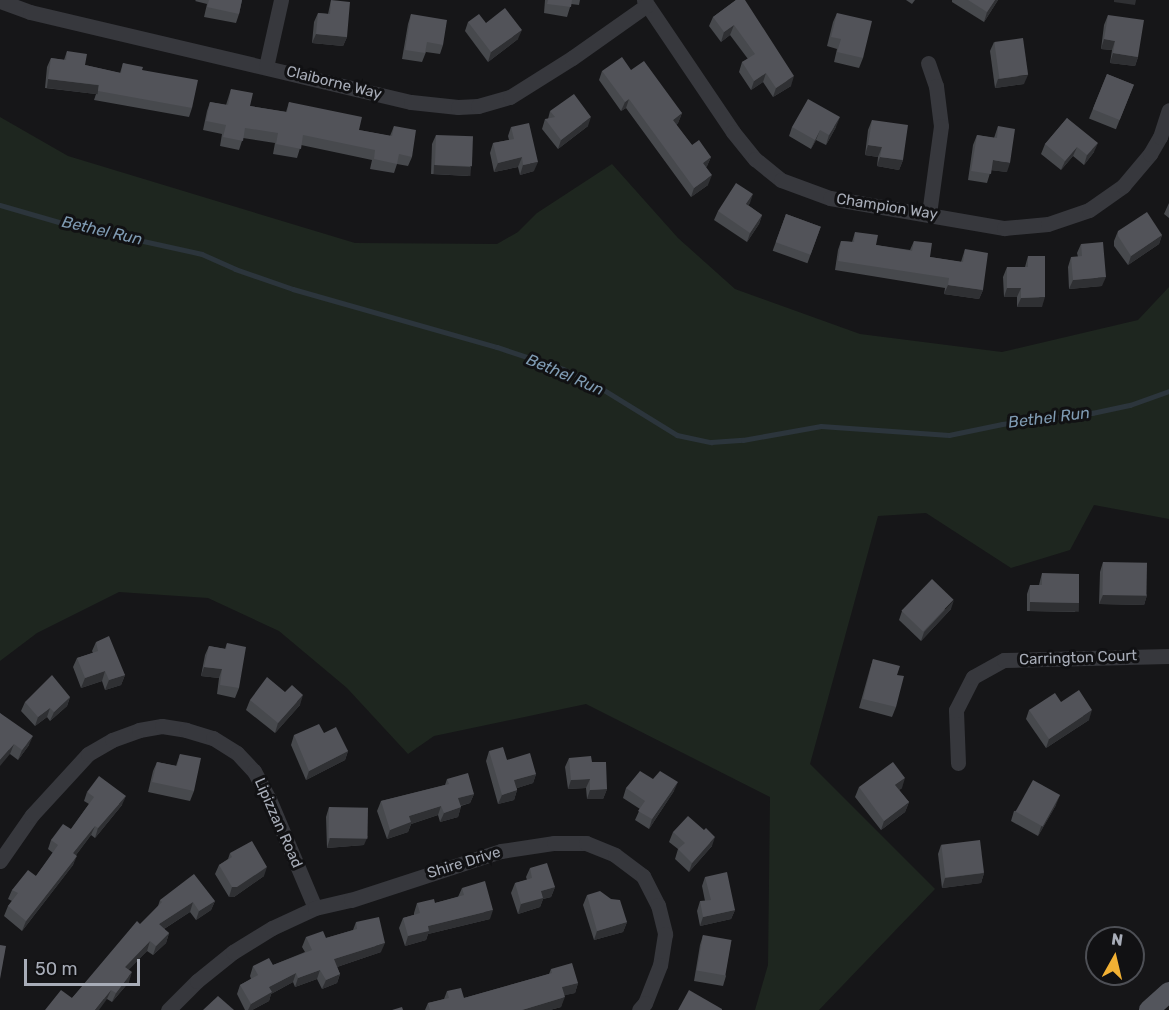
<!DOCTYPE html>
<style>
body{margin:0}
#map{position:relative;width:1169px;height:1010px;overflow:hidden;background:#161618;font-family:Rubik,sans-serif}
div>[style]{position:absolute}
[style*='--x']{left:calc(var(--x)*1px);top:calc(var(--y)*1px);width:calc(var(--w)*1px);rotate:calc(var(--a)*1deg)}
.green>*{inset:0;background:#1e261f}
.stream>*{height:4.5px;margin:-2.25px;padding:0 2.25px;transform-origin:2.25px;border-radius:2.25px;background:#2c353c}
.minor>*{height:15px;margin:-7.5px;padding:0 7.5px;transform-origin:7.5px;border-radius:7.5px;background:#37383d}
.major>*{height:20px;margin:-10px;padding:0 10px;transform-origin:10px;border-radius:10px;background:#53555c}
.wall>*{inset:0;background:#47494d;transform-origin:0 0}
.shaded-wall>*{inset:0;background:#2f3033;transform-origin:0 0}
.building>*{inset:0;background:#525359;transform-origin:0 0}
span{translate:-50% -50%;white-space:nowrap;text-align:center;line-height:1.15;-webkit-text-stroke:6px #111113;paint-order:stroke}
.street-label{font-size:15px;color:#a8adb8}
.water-label{font-size:16px;color:#7f9bb3;font-style:italic}
.north{position:absolute;left:1085px;top:926px;width:60px;height:60px;box-sizing:border-box;background:#111113;border:2px solid #4d4f55;border-radius:50%;rotate:8deg;font-size:16px;font-weight:700;line-height:24px;text-align:center;color:#a8adb8}
.north::after{content:'';display:block;margin:auto;width:21px;height:27px;background:#f2b134;clip-path:polygon(50% 0,100% 100%,50% 72%,0 100%)}
.scale{position:absolute;left:24px;top:959px;width:116px;height:27px;box-sizing:border-box;border:3px solid #a8adb8;border-top:0;padding-left:8px;font-size:18px;line-height:21px;white-space:nowrap;color:#a8adb8;-webkit-text-stroke:4px #111113;paint-order:stroke}
</style>
<div id="map">
<div class="green">
<div style="clip-path:polygon(0 117px,68px 156px,355px 243px,497px 244px,518px 232px,537px 213px,612px 164px,678px 238px,735px 289px,860px 334px,1002px 352px,1138px 320px,1169px 287px,1169px 519px,1094px 505px,1070px 550px,1011px 568px,926px 513px,878px 516px,810px 764px,935px 889px,819px 1010px,755px 1010px,768px 965px,770px 797px,586px 704px,434px 736px,408px 754px,347px 688px,279px 631px,208px 598px,119px 592px,37px 633px,0 661px)"></div>
</div>
<div class="stream">
<div style="--x:0;--y:205;--w:69;--a:16.1"></div>
<div style="--x:66;--y:224;--w:139;--a:12.4"></div>
<div style="--x:202;--y:254;--w:36;--a:24"></div>
<div style="--x:235;--y:269;--w:61;--a:19"></div>
<div style="--x:293;--y:289;--w:212;--a:15.9"></div>
<div style="--x:497;--y:347;--w:70;--a:18.4"></div>
<div style="--x:563;--y:369;--w:31;--a:25"></div>
<div style="--x:591;--y:382;--w:101;--a:31.6"></div>
<div style="--x:677;--y:435;--w:35;--a:12"></div>
<div style="--x:711;--y:442;--w:32;--a:-4"></div>
<div style="--x:743;--y:440;--w:79;--a:-10.2"></div>
<div style="--x:821;--y:426;--w:128;--a:4"></div>
<div style="--x:949;--y:435;--w:54;--a:-11.7"></div>
<div style="--x:1002;--y:424;--w:91;--a:-7"></div>
<div style="--x:1092;--y:413;--w:39;--a:-12"></div>
<div style="--x:1130;--y:405;--w:41;--a:-19.7"></div>
</div>
<div class="minor">
<div style="--x:644;--y:0;--w:159;--a:56"></div>
<div style="--x:733;--y:132;--w:35;--a:51"></div>
<div style="--x:755;--y:159;--w:33;--a:39"></div>
<div style="--x:781;--y:180;--w:52;--a:20.2"></div>
<div style="--x:830;--y:198;--w:177;--a:9.8"></div>
<div style="--x:1004;--y:228;--w:44;--a:-5.2"></div>
<div style="--x:1048;--y:224;--w:43;--a:-18.9"></div>
<div style="--x:1089;--y:210;--w:42;--a:-35.2"></div>
<div style="--x:1123;--y:186;--w:42;--a:-49.8"></div>
<div style="--x:1150;--y:154;--w:20;--a:-60"></div>
<div style="--x:1160;--y:137;--w:28;--a:-72"></div>
<div style="--x:0;--y:1;--w:32;--a:20"></div>
<div style="--x:30;--y:12;--w:391;--a:13.3"></div>
<div style="--x:411;--y:102;--w:47;--a:6.1"></div>
<div style="--x:458;--y:107;--w:20;--a:-3"></div>
<div style="--x:478;--y:106;--w:33;--a:-16"></div>
<div style="--x:510;--y:97;--w:73;--a:-32.2"></div>
<div style="--x:572;--y:58;--w:92;--a:-35.2"></div>
<div style="--x:928;--y:63;--w:24;--a:71"></div>
<div style="--x:936;--y:86;--w:40;--a:82.9"></div>
<div style="--x:941;--y:126;--w:89;--a:97.8"></div>
<div style="--x:266;--y:67;--w:69;--a:-77.4"></div>
<div style="--x:958;--y:763;--w:53;--a:-92.2"></div>
<div style="--x:956;--y:710;--w:37;--a:-63"></div>
<div style="--x:973;--y:677;--w:35;--a:-29"></div>
<div style="--x:1004;--y:660;--w:165;--a:-1.4"></div>
<div style="--x:0;--y:861;--w:56;--a:-55.2"></div>
<div style="--x:32;--y:815;--w:83;--a:-47.4"></div>
<div style="--x:88;--y:754;--w:28;--a:-30"></div>
<div style="--x:112;--y:740;--w:29;--a:-20"></div>
<div style="--x:139;--y:730;--w:23;--a:-10"></div>
<div style="--x:162;--y:726;--w:24;--a:9"></div>
<div style="--x:186;--y:730;--w:28;--a:17"></div>
<div style="--x:213;--y:738;--w:28;--a:32"></div>
<div style="--x:237;--y:753;--w:25;--a:47"></div>
<div style="--x:254;--y:771;--w:32;--a:62"></div>
<div style="--x:269;--y:799;--w:118;--a:67.1"></div>
<div style="--x:168;--y:1010;--w:41;--a:-45"></div>
<div style="--x:197;--y:981;--w:46;--a:-38.9"></div>
<div style="--x:233;--y:952;--w:46;--a:-31.6"></div>
<div style="--x:272;--y:928;--w:47;--a:-24.9"></div>
<div style="--x:315;--y:908;--w:37;--a:-13"></div>
<div style="--x:351;--y:900;--w:158;--a:-18.1"></div>
<div style="--x:501;--y:851;--w:54;--a:-8.6"></div>
<div style="--x:554;--y:843;--w:32;--a:0"></div>
<div style="--x:586;--y:843;--w:31;--a:22"></div>
<div style="--x:615;--y:855;--w:35;--a:37"></div>
<div style="--x:643;--y:876;--w:33;--a:63"></div>
<div style="--x:658;--y:905;--w:30;--a:76"></div>
<div style="--x:665;--y:934;--w:31;--a:99"></div>
<div style="--x:660;--y:965;--w:41;--a:111.5"></div>
<div style="--x:645;--y:1003;--w:9;--a:131"></div>
</div>
<div class="major">
<div style="--x:1149;--y:1010;--w:27;--a:-42"></div>
</div>
<div class="wall">
<div style="clip-path:polygon(196px 0,242px 0,239px 14px,236px 23px,204px 17px,207px 4px,195px 1px)"></div>
<div style="clip-path:polygon(331px 0,347px 37px,343px 46px,312px 43px,314px 22px,318px 13px,328px 14px)"></div>
<div style="clip-path:polygon(545px 0,580px 0,579px 5px,571px 4px,567px 17px,544px 13px)"></div>
<div style="clip-path:polygon(736px 0,791px 86px,773px 97px,763px 82px,751px 90px,739px 72px,742px 62px,748px 59px,730px 35px,721px 42px,709px 26px,713px 17px)"></div>
<div style="clip-path:polygon(906px 0,915px 0,912px 4px)"></div>
<div style="clip-path:polygon(952px 0,998px 0,984px 22px,952px 2px)"></div>
<div style="clip-path:polygon(837px 13px,863px 58px,859px 68px,834px 62px,837px 49px,827px 46px,833px 22px)"></div>
<div style="clip-path:polygon(411px 14px,443px 45px,440px 54px,426px 52px,422px 62px,402px 59px,408px 24px)"></div>
<div style="clip-path:polygon(1108px 15px,1138px 57px,1135px 66px,1110px 63px,1112px 50px,1101px 49px,1104px 25px)"></div>
<div style="clip-path:polygon(468px 22px,486px 23px,518px 39px,488px 62px,465px 31px)"></div>
<div style="clip-path:polygon(994px 42px,1024px 84px,995px 88px,990px 51px)"></div>
<div style="clip-path:polygon(67px 51px,85px 65px,120px 73px,123px 63px,142px 70px,192px 108px,189px 117px,94px 100px,96px 94px,45px 88px,47px 67px,51px 58px,64px 60px)"></div>
<div style="clip-path:polygon(631px 70px,682px 113px,678px 123px,676px 125px,692px 145px,711px 157px,707px 166px,706px 167px,708px 185px,691px 197px,626px 108px,621px 111px,599px 80px,602px 71px)"></div>
<div style="left:1107px;top:74px;width:29px;height:48px;rotate:22deg"></div>
<div style="clip-path:polygon(231px 89px,250px 106px,286px 112px,289px 102px,359px 130px,390px 136px,394px 126px,412px 157px,408px 166px,397px 164px,394px 173px,370px 169px,372px 160px,301px 145px,297px 158px,273px 154px,275px 143px,243px 138px,239px 150px,220px 146px,222px 134px,203px 130px,207px 111px,210px 102px,226px 105px)"></div>
<div style="clip-path:polygon(550px 111px,588px 126px,558px 149px,542px 129px,545px 119px,548px 119px)"></div>
<div style="clip-path:polygon(1067px 118px,1094px 152px,1084px 165px,1073px 156px,1061px 170px,1041px 154px,1045px 144px)"></div>
<div style="clip-path:polygon(872px 120px,903px 160px,899px 170px,877px 166px,878px 157px,865px 155px,868px 130px)"></div>
<div style="clip-path:polygon(998px 126px,1007px 172px,991px 170px,987px 183px,968px 180px,973px 145px,977px 135px,994px 138px)"></div>
<div style="clip-path:polygon(511px 127px,534px 171px,520px 175px,518px 167px,494px 172px,490px 153px,493px 143px,509px 140px,508px 136px)"></div>
<div style="clip-path:polygon(792px 127px,836px 127px,826px 145px,816px 140px,811px 149px,789px 136px)"></div>
<div style="clip-path:polygon(436px 135px,471px 167px,468px 176px,431px 174px,432px 144px)"></div>
<div style="clip-path:polygon(750px 203px,748px 205px,762px 215px,759px 224px,747px 242px,714px 220px,718px 211px)"></div>
<div style="clip-path:polygon(1169px 203px,1169px 218px,1164px 214px)"></div>
<div style="left:786px;top:214px;width:37px;height:39px;rotate:20deg"></div>
<div style="clip-path:polygon(1118px 231px,1162px 235px,1159px 244px,1128px 265px,1114px 246px,1114px 241px)"></div>
<div style="clip-path:polygon(855px 232px,876px 245px,910px 250px,914px 241px,930px 257px,961px 262px,965px 249px,983px 290px,979px 299px,944px 294px,945px 288px,835px 270px,838px 250px,841px 241px,852px 242px)"></div>
<div style="clip-path:polygon(1081px 244px,1102px 286px,1069px 289px,1068px 267px,1071px 257px,1078px 257px,1077px 253px)"></div>
<div style="clip-path:polygon(1028px 256px,1042px 307px,1017px 307px,1017px 297px,1004px 297px,1003px 277px,1007px 267px,1025px 267px)"></div>
<div style="clip-path:polygon(1103px 562px,1147px 595px,1144px 605px,1099px 604px,1100px 572px)"></div>
<div style="clip-path:polygon(1042px 573px,1079px 603px,1075px 612px,1027px 611px,1027px 594px,1030px 585px,1039px 585px)"></div>
<div style="clip-path:polygon(951px 609px,921px 641px,899px 620px,902px 611px)"></div>
<div style="clip-path:polygon(96px 642px,125px 675px,121px 685px,105px 690px,102px 681px,81px 688px,73px 667px,77px 658px,93px 653px,92px 651px)"></div>
<div style="clip-path:polygon(227px 643px,239px 688px,235px 698px,217px 694px,219px 678px,201px 676px,205px 655px,209px 646px,225px 649px)"></div>
<div style="clip-path:polygon(873px 659px,896px 707px,892px 717px,859px 708px,870px 669px)"></div>
<div style="clip-path:polygon(285px 692px,300px 705px,275px 733px,246px 710px,250px 700px)"></div>
<div style="clip-path:polygon(70px 697px,67px 706px,50px 721px,47px 717px,35px 726px,21px 711px,25px 702px)"></div>
<div style="clip-path:polygon(1061px 702px,1089px 720px,1046px 748px,1026px 719px,1029px 710px)"></div>
<div style="clip-path:polygon(0 713px,29px 745px,18px 760px,10px 754px)"></div>
<div style="clip-path:polygon(324px 733px,348px 751px,345px 760px,306px 780px,291px 745px,294px 735px)"></div>
<div style="clip-path:polygon(489px 751px,536px 774px,533px 783px,517px 788px,517px 790px,514px 800px,498px 804px,486px 761px)"></div>
<div style="clip-path:polygon(180px 754px,194px 791px,190px 801px,148px 792px,153px 771px,157px 762px,176px 766px)"></div>
<div style="clip-path:polygon(569px 758px,592px 762px,607px 789px,603px 799px,587px 799px,586px 788px,568px 789px,565px 767px)"></div>
<div style="clip-path:polygon(447px 779px,474px 794px,470px 803px,461px 806px,458px 817px,440px 822px,438px 815px,411px 824px,408px 832px,387px 839px,377px 811px,381px 801px,445px 785px)"></div>
<div style="clip-path:polygon(653px 779px,674px 791px,649px 829px,635px 820px,640px 809px,623px 798px,626px 788px)"></div>
<div style="clip-path:polygon(859px 787px,902px 788px,899px 790px,909px 802px,905px 812px,881px 830px,855px 797px)"></div>
<div style="clip-path:polygon(87px 792px,122px 805px,95px 838px,91px 835px,76px 855px,73px 865px,22px 931px,4px 916px,8px 906px,12px 901px,8px 899px,12px 890px,36px 876px,53px 853px,48px 849px,51px 840px,71px 829px,89px 804px,84px 801px)"></div>
<div style="clip-path:polygon(1056px 805px,1038px 836px,1011px 821px,1014px 811px)"></div>
<div style="clip-path:polygon(329px 807px,364px 845px,327px 848px,326px 817px)"></div>
<div style="clip-path:polygon(704px 830px,712px 846px,689px 872px,675px 859px,678px 849px,669px 842px,673px 832px)"></div>
<div style="clip-path:polygon(941px 845px,984px 873px,981px 883px,942px 888px,938px 854px)"></div>
<div style="clip-path:polygon(230px 853px,264px 876px,234px 897px,229px 897px,215px 874px,219px 865px,228px 859px)"></div>
<div style="clip-path:polygon(530px 868px,555px 887px,551px 897px,543px 899px,540px 907px,518px 914px,511px 893px,515px 883px,527px 880px,526px 877px)"></div>
<div style="clip-path:polygon(705px 877px,735px 910px,731px 919px,700px 926px,697px 911px,700px 901px,705px 901px,702px 886px)"></div>
<div style="clip-path:polygon(462px 888px,490px 919px,428px 934px,426px 940px,405px 946px,399px 928px,403px 918px,414px 915px,414px 913px,417px 903px,435px 903px,458px 897px)"></div>
<div style="clip-path:polygon(587px 895px,627px 922px,623px 932px,594px 940px,583px 905px)"></div>
<div style="clip-path:polygon(160px 900px,215px 901px,211px 910px,196px 920px,190px 912px,164px 929px,169px 933px,166px 943px,153px 955px,147px 951px,128px 970px,129px 982px,112px 1002px,107px 999px,72px 998px,158px 906px)"></div>
<div style="clip-path:polygon(356px 922px,381px 952px,337px 967px,340px 974px,337px 983px,322px 989px,317px 979px,295px 987px,293px 982px,271px 994px,269px 1001px,252px 1010px,245px 1010px,237px 994px,240px 985px,251px 979px,250px 976px,253px 966px,273px 965px,305px 952px,302px 947px,306px 937px,326px 938px,353px 930px)"></div>
<div style="clip-path:polygon(703px 935px,726px 976px,723px 986px,694px 981px,700px 945px)"></div>
<div style="clip-path:polygon(551px 969px,578px 983px,575px 993px,564px 995px,561px 1007px,550px 1010px,425px 1010px,428px 1003px,444px 999px,447px 991px,464px 998px,549px 974px)"></div>
</div>
<div class="shaded-wall">
<div style="clip-path:polygon(995px 0,998px 0,984px 22px,987px 12px)"></div>
<div style="clip-path:polygon(1114px 0,1136px 0,1135px 5px,1114px 2px)"></div>
<div style="clip-path:polygon(734px 25px,730px 35px,721px 42px,724px 32px)"></div>
<div style="clip-path:polygon(522px 30px,518px 39px,488px 62px,491px 52px)"></div>
<div style="clip-path:polygon(316px 34px,347px 37px,343px 46px,312px 43px)"></div>
<div style="clip-path:polygon(1104px 39px,1115px 41px,1112px 50px,1101px 49px)"></div>
<div style="clip-path:polygon(1113px 53px,1138px 57px,1135px 66px,1110px 63px)"></div>
<div style="clip-path:polygon(766px 73px,763px 82px,751px 90px,754px 81px)"></div>
<div style="clip-path:polygon(1028px 75px,1024px 84px,995px 88px,998px 79px)"></div>
<div style="clip-path:polygon(794px 76px,791px 86px,773px 97px,776px 88px)"></div>
<div style="left:48px;top:79px;width:51px;height:9px;rotate:7deg"></div>
<div style="clip-path:polygon(629px 99px,626px 108px,621px 111px,625px 102px)"></div>
<div style="clip-path:polygon(682px 113px,678px 123px,669px 130px,673px 120px)"></div>
<div style="clip-path:polygon(591px 117px,588px 126px,558px 149px,561px 140px)"></div>
<div style="clip-path:polygon(840px 117px,836px 127px,826px 145px,829px 135px)"></div>
<div style="clip-path:polygon(820px 130px,816px 140px,811px 149px,815px 140px)"></div>
<div style="clip-path:polygon(1098px 143px,1094px 152px,1084px 165px,1087px 155px)"></div>
<div style="clip-path:polygon(868px 145px,882px 147px,878px 157px,865px 155px)"></div>
<div style="clip-path:polygon(1077px 147px,1073px 156px,1061px 170px,1065px 161px)"></div>
<div style="clip-path:polygon(522px 157px,518px 167px,494px 172px,498px 163px)"></div>
<div style="clip-path:polygon(711px 157px,707px 166px,699px 172px,703px 163px)"></div>
<div style="clip-path:polygon(880px 157px,903px 160px,899px 170px,877px 166px)"></div>
<div style="clip-path:polygon(993px 160px,1010px 163px,1007px 172px,989px 170px)"></div>
<div style="clip-path:polygon(538px 162px,534px 171px,520px 175px,523px 165px)"></div>
<div style="left:434px;top:165px;width:37px;height:9px;rotate:3deg"></div>
<div style="clip-path:polygon(712px 175px,708px 185px,691px 197px,694px 188px)"></div>
<div style="clip-path:polygon(753px 194px,750px 203px,743px 214px,746px 204px)"></div>
<div style="clip-path:polygon(762px 215px,759px 224px,747px 242px,750px 233px)"></div>
<div style="clip-path:polygon(1162px 235px,1159px 244px,1128px 265px,1131px 256px)"></div>
<div style="clip-path:polygon(1106px 277px,1102px 286px,1069px 289px,1073px 280px)"></div>
<div style="clip-path:polygon(948px 285px,983px 290px,979px 299px,944px 294px)"></div>
<div style="clip-path:polygon(1007px 288px,1021px 288px,1017px 297px,1004px 297px)"></div>
<div style="clip-path:polygon(1045px 297px,1042px 307px,1017px 307px,1021px 298px)"></div>
<div style="clip-path:polygon(1103px 595px,1147px 595px,1144px 605px,1099px 604px)"></div>
<div style="clip-path:polygon(954px 600px,951px 609px,921px 641px,924px 632px)"></div>
<div style="left:1030px;top:602px;width:49px;height:9px;rotate:1deg"></div>
<div style="clip-path:polygon(204px 667px,222px 669px,219px 678px,201px 676px)"></div>
<div style="clip-path:polygon(105px 671px,102px 681px,81px 688px,85px 678px)"></div>
<div style="clip-path:polygon(125px 675px,121px 685px,105px 690px,109px 680px)"></div>
<div style="clip-path:polygon(303px 695px,300px 705px,275px 733px,278px 723px)"></div>
<div style="clip-path:polygon(70px 697px,67px 706px,50px 721px,54px 712px)"></div>
<div style="clip-path:polygon(50px 708px,47px 717px,35px 726px,38px 717px)"></div>
<div style="clip-path:polygon(1092px 710px,1089px 720px,1046px 748px,1049px 739px)"></div>
<div style="clip-path:polygon(33px 736px,29px 745px,18px 760px,22px 750px)"></div>
<div style="clip-path:polygon(14px 744px,10px 754px,0 766px,0 760px)"></div>
<div style="clip-path:polygon(348px 751px,345px 760px,306px 780px,309px 771px)"></div>
<div style="clip-path:polygon(536px 774px,533px 783px,511px 790px,514px 780px)"></div>
<div style="clip-path:polygon(905px 778px,902px 788px,892px 795px,895px 785px)"></div>
<div style="clip-path:polygon(590px 779px,586px 788px,568px 789px,571px 780px)"></div>
<div style="clip-path:polygon(678px 782px,674px 791px,649px 829px,652px 819px)"></div>
<div style="clip-path:polygon(607px 789px,603px 799px,587px 799px,590px 790px)"></div>
<div style="clip-path:polygon(517px 790px,514px 800px,498px 804px,502px 795px)"></div>
<div style="clip-path:polygon(474px 794px,470px 803px,455px 807px,458px 798px)"></div>
<div style="clip-path:polygon(1060px 795px,1056px 805px,1038px 836px,1041px 827px)"></div>
<div style="clip-path:polygon(126px 796px,122px 805px,95px 838px,98px 828px)"></div>
<div style="clip-path:polygon(909px 802px,905px 812px,881px 830px,884px 821px)"></div>
<div style="clip-path:polygon(441px 806px,438px 815px,411px 824px,408px 832px,387px 839px,390px 830px,409px 816px)"></div>
<div style="clip-path:polygon(461px 807px,458px 817px,440px 822px,444px 813px)"></div>
<div style="clip-path:polygon(95px 826px,91px 835px,70px 863px,73px 853px)"></div>
<div style="clip-path:polygon(368px 836px,364px 845px,327px 848px,330px 838px)"></div>
<div style="clip-path:polygon(715px 837px,712px 846px,689px 872px,692px 863px)"></div>
<div style="clip-path:polygon(77px 856px,73px 865px,22px 931px,26px 921px)"></div>
<div style="clip-path:polygon(267px 867px,264px 876px,234px 897px,229px 897px,232px 887px)"></div>
<div style="clip-path:polygon(984px 873px,981px 883px,942px 888px,945px 878px)"></div>
<div style="clip-path:polygon(555px 887px,551px 897px,543px 899px,540px 907px,518px 914px,521px 904px,541px 891px)"></div>
<div style="clip-path:polygon(215px 901px,211px 910px,196px 920px,199px 911px)"></div>
<div style="clip-path:polygon(193px 902px,190px 912px,156px 934px,159px 924px)"></div>
<div style="clip-path:polygon(493px 910px,490px 919px,428px 934px,426px 940px,405px 946px,408px 936px,428px 926px)"></div>
<div style="clip-path:polygon(735px 910px,731px 919px,700px 926px,703px 917px)"></div>
<div style="clip-path:polygon(627px 922px,623px 932px,594px 940px,597px 931px)"></div>
<div style="clip-path:polygon(169px 933px,166px 943px,153px 955px,156px 946px)"></div>
<div style="clip-path:polygon(150px 941px,147px 951px,122px 977px,125px 967px)"></div>
<div style="clip-path:polygon(385px 943px,381px 952px,331px 969px,334px 959px)"></div>
<div style="clip-path:polygon(320px 970px,317px 979px,295px 987px,298px 978px)"></div>
<div style="clip-path:polygon(132px 972px,129px 982px,112px 1002px,116px 993px)"></div>
<div style="clip-path:polygon(296px 973px,293px 982px,271px 994px,269px 1001px,252px 1010px,248px 1010px,251px 1004px,269px 987px)"></div>
<div style="clip-path:polygon(340px 974px,337px 983px,322px 989px,326px 980px)"></div>
<div style="clip-path:polygon(578px 983px,575px 993px,558px 997px,562px 987px)"></div>
<div style="clip-path:polygon(111px 990px,107px 999px,99px 1010px,95px 1010px)"></div>
<div style="clip-path:polygon(565px 997px,561px 1007px,550px 1010px,522px 1010px)"></div>
</div>
<div class="building">
<div style="clip-path:polygon(209px 0,242px 0,239px 14px,207px 7px)"></div>
<div style="clip-path:polygon(331px 0,350px 2px,347px 37px,316px 34px,318px 13px,330px 14px)"></div>
<div style="clip-path:polygon(548px 0,572px 0,571px 7px,547px 4px)"></div>
<div style="clip-path:polygon(736px 0,745px 0,794px 76px,776px 88px,766px 73px,754px 81px,742px 62px,755px 54px,734px 25px,724px 32px,713px 17px)"></div>
<div style="clip-path:polygon(968px 0,995px 0,987px 12px)"></div>
<div style="clip-path:polygon(505px 8px,522px 30px,491px 52px,468px 22px,479px 14px,486px 23px)"></div>
<div style="clip-path:polygon(837px 13px,872px 21px,863px 58px,837px 52px,841px 39px,831px 37px)"></div>
<div style="clip-path:polygon(411px 14px,447px 20px,443px 45px,427px 42px,425px 53px,405px 50px)"></div>
<div style="clip-path:polygon(1108px 15px,1144px 20px,1138px 57px,1113px 53px,1115px 41px,1104px 39px)"></div>
<div style="left:1023px;top:38px;width:37px;height:29px;rotate:82deg"></div>
<div style="clip-path:polygon(67px 51px,87px 54px,85px 65px,121px 73px,123px 63px,143px 67px,142px 70px,198px 80px,192px 108px,98px 91px,99px 85px,48px 79px,51px 58px,66px 60px)"></div>
<div style="clip-path:polygon(622px 57px,631px 70px,644px 61px,682px 113px,673px 120px,692px 145px,699px 140px,711px 157px,703px 163px,712px 175px,694px 188px,629px 99px,625px 102px,602px 71px)"></div>
<div style="left:1107px;top:74px;width:29px;height:38px;rotate:22deg"></div>
<div style="clip-path:polygon(231px 89px,253px 93px,250px 106px,287px 112px,289px 102px,362px 117px,359px 130px,392px 136px,394px 126px,416px 130px,412px 157px,399px 154px,397px 164px,374px 159px,375px 150px,303px 135px,301px 149px,276px 144px,278px 133px,245px 128px,243px 141px,223px 137px,226px 125px,206px 121px,210px 102px,228px 105px)"></div>
<div style="clip-path:polygon(574px 94px,591px 117px,561px 140px,545px 119px,555px 117px,550px 111px)"></div>
<div style="clip-path:polygon(808px 99px,840px 117px,829px 135px,820px 130px,815px 140px,792px 127px)"></div>
<div style="clip-path:polygon(1067px 118px,1098px 143px,1087px 155px,1077px 147px,1065px 161px,1045px 144px)"></div>
<div style="clip-path:polygon(872px 120px,908px 125px,903px 160px,880px 157px,882px 147px,868px 145px)"></div>
<div style="clip-path:polygon(529px 123px,538px 162px,523px 165px,522px 157px,498px 163px,493px 143px,514px 139px,511px 127px)"></div>
<div style="clip-path:polygon(998px 126px,1015px 129px,1010px 163px,993px 160px,991px 174px,971px 171px,977px 135px,997px 138px)"></div>
<div style="left:436px;top:135px;width:37px;height:30px;rotate:2deg"></div>
<div style="clip-path:polygon(736px 183px,753px 194px,746px 204px,762px 215px,750px 233px,718px 211px)"></div>
<div style="clip-path:polygon(1147px 212px,1162px 235px,1131px 256px,1118px 236px,1118px 231px)"></div>
<div style="left:786px;top:214px;width:37px;height:30px;rotate:20deg"></div>
<div style="clip-path:polygon(855px 232px,878px 235px,876px 245px,912px 251px,914px 241px,932px 243px,930px 257px,963px 262px,965px 249px,988px 253px,983px 290px,948px 285px,949px 278px,838px 261px,841px 241px,854px 242px)"></div>
<div style="clip-path:polygon(1103px 242px,1106px 277px,1073px 280px,1071px 257px,1082px 256px,1081px 244px)"></div>
<div style="clip-path:polygon(1028px 256px,1045px 256px,1045px 297px,1021px 298px,1021px 288px,1007px 288px,1007px 267px,1028px 267px)"></div>
<div style="left:1103px;top:562px;width:44px;height:33px;rotate:1deg"></div>
<div style="clip-path:polygon(1042px 573px,1079px 574px,1079px 603px,1030px 602px,1030px 585px,1042px 585px)"></div>
<div style="left:932px;top:579px;width:30px;height:44px;rotate:44deg"></div>
<div style="clip-path:polygon(109px 636px,125px 675px,109px 680px,105px 671px,85px 678px,77px 658px,98px 651px,96px 642px)"></div>
<div style="clip-path:polygon(227px 643px,246px 647px,239px 688px,220px 685px,222px 669px,204px 667px,209px 646px,226px 649px)"></div>
<div style="clip-path:polygon(873px 659px,900px 666px,897px 675px,904px 676px,896px 707px,863px 699px)"></div>
<div style="clip-path:polygon(52px 675px,70px 697px,54px 712px,50px 708px,38px 717px,25px 702px)"></div>
<div style="clip-path:polygon(267px 677px,285px 692px,292px 685px,303px 695px,278px 723px,250px 700px)"></div>
<div style="clip-path:polygon(1079px 690px,1092px 710px,1049px 739px,1029px 710px,1055px 693px,1061px 702px)"></div>
<div style="clip-path:polygon(0 713px,33px 736px,22px 750px,14px 744px,0 760px)"></div>
<div style="clip-path:polygon(319px 724px,324px 733px,336px 727px,348px 751px,309px 771px,294px 735px)"></div>
<div style="clip-path:polygon(503px 747px,507px 760px,530px 753px,536px 774px,514px 780px,517px 790px,502px 795px,489px 751px)"></div>
<div style="clip-path:polygon(180px 754px,201px 758px,194px 791px,152px 782px,157px 762px,177px 766px)"></div>
<div style="clip-path:polygon(591px 756px,592px 762px,606px 762px,607px 789px,590px 790px,590px 779px,571px 780px,569px 758px)"></div>
<div style="clip-path:polygon(893px 762px,905px 778px,895px 785px,909px 802px,884px 821px,859px 787px)"></div>
<div style="clip-path:polygon(640px 771px,653px 779px,660px 771px,678px 782px,652px 819px,638px 811px,645px 801px,626px 788px)"></div>
<div style="clip-path:polygon(468px 773px,474px 794px,458px 798px,461px 807px,444px 813px,441px 806px,409px 816px,411px 822px,390px 830px,381px 801px,449px 784px,447px 779px)"></div>
<div style="clip-path:polygon(99px 776px,126px 796px,98px 828px,95px 826px,73px 853px,77px 856px,26px 921px,8px 906px,18px 893px,12px 890px,28px 870px,36px 876px,58px 845px,51px 840px,63px 824px,71px 829px,94px 797px,87px 792px)"></div>
<div style="left:1033px;top:780px;width:31px;height:36px;rotate:29deg"></div>
<div style="left:329px;top:807px;width:39px;height:31px;rotate:1deg"></div>
<div style="clip-path:polygon(688px 816px,704px 830px,706px 828px,715px 837px,692px 863px,678px 849px,685px 843px,673px 832px)"></div>
<div style="left:980px;top:840px;width:33px;height:39px;rotate:83deg"></div>
<div style="clip-path:polygon(252px 841px,267px 867px,237px 887px,232px 887px,219px 865px,232px 857px,230px 853px)"></div>
<div style="clip-path:polygon(547px 863px,555px 887px,541px 891px,543px 898px,521px 904px,515px 883px,532px 878px,530px 868px)"></div>
<div style="clip-path:polygon(727px 872px,735px 910px,703px 917px,700px 901px,711px 900px,705px 877px)"></div>
<div style="clip-path:polygon(194px 874px,215px 901px,199px 911px,193px 902px,159px 924px,169px 933px,156px 946px,150px 941px,125px 967px,132px 972px,116px 993px,111px 990px,95px 1010px,45px 1010px,61px 990px,72px 998px,137px 921px,140px 924px,162px 902px,160px 900px)"></div>
<div style="clip-path:polygon(485px 881px,493px 910px,428px 926px,429px 931px,408px 936px,403px 918px,420px 913px,417px 903px,434px 899px,435px 903px,464px 895px,462px 888px)"></div>
<div style="clip-path:polygon(600px 891px,611px 899px,620px 900px,627px 922px,597px 931px,587px 895px)"></div>
<div style="clip-path:polygon(379px 917px,385px 943px,334px 959px,340px 974px,326px 980px,320px 970px,298px 978px,296px 973px,269px 987px,272px 992px,251px 1004px,240px 985px,258px 975px,253px 966px,269px 958px,273px 965px,312px 950px,306px 937px,323px 931px,326px 938px,357px 929px,356px 922px)"></div>
<div style="left:703px;top:935px;width:29px;height:36px;rotate:10deg"></div>
<div style="clip-path:polygon(0 945px,6px 946px,0 979px)"></div>
<div style="clip-path:polygon(572px 963px,578px 983px,562px 987px,565px 997px,522px 1010px,430px 1010px,428px 1003px,449px 998px,447px 991px,461px 988px,464px 998px,552px 973px,551px 969px)"></div>
<div style="clip-path:polygon(689px 990px,722px 1009px,722px 1010px,678px 1010px)"></div>
<div style="clip-path:polygon(218px 996px,234px 1010px,203px 1010px)"></div>
<div style="clip-path:polygon(402px 1007px,403px 1010px,392px 1010px)"></div>
</div>
<div class="street-label">
<span style="left:334px;top:83px;rotate:14deg">Claiborne Way</span>
<span style="left:887px;top:207px;rotate:9deg">Champion Way</span>
<span style="left:1078px;top:658px;rotate:-2deg">Carrington Court</span>
<span style="left:278px;top:823px;rotate:66deg">Lipizzan Road</span>
<span style="left:464px;top:863px;rotate:-17deg">Shire Drive</span>
</div>
<div class="water-label">
<span style="left:102px;top:231px;rotate:13deg">Bethel Run</span>
<span style="left:565px;top:375px;rotate:23deg">Bethel Run</span>
<span style="left:1049px;top:418px;rotate:-7deg">Bethel Run</span>
</div>
<div class="north">N</div>
<div class="scale">50 m</div>
</div>
